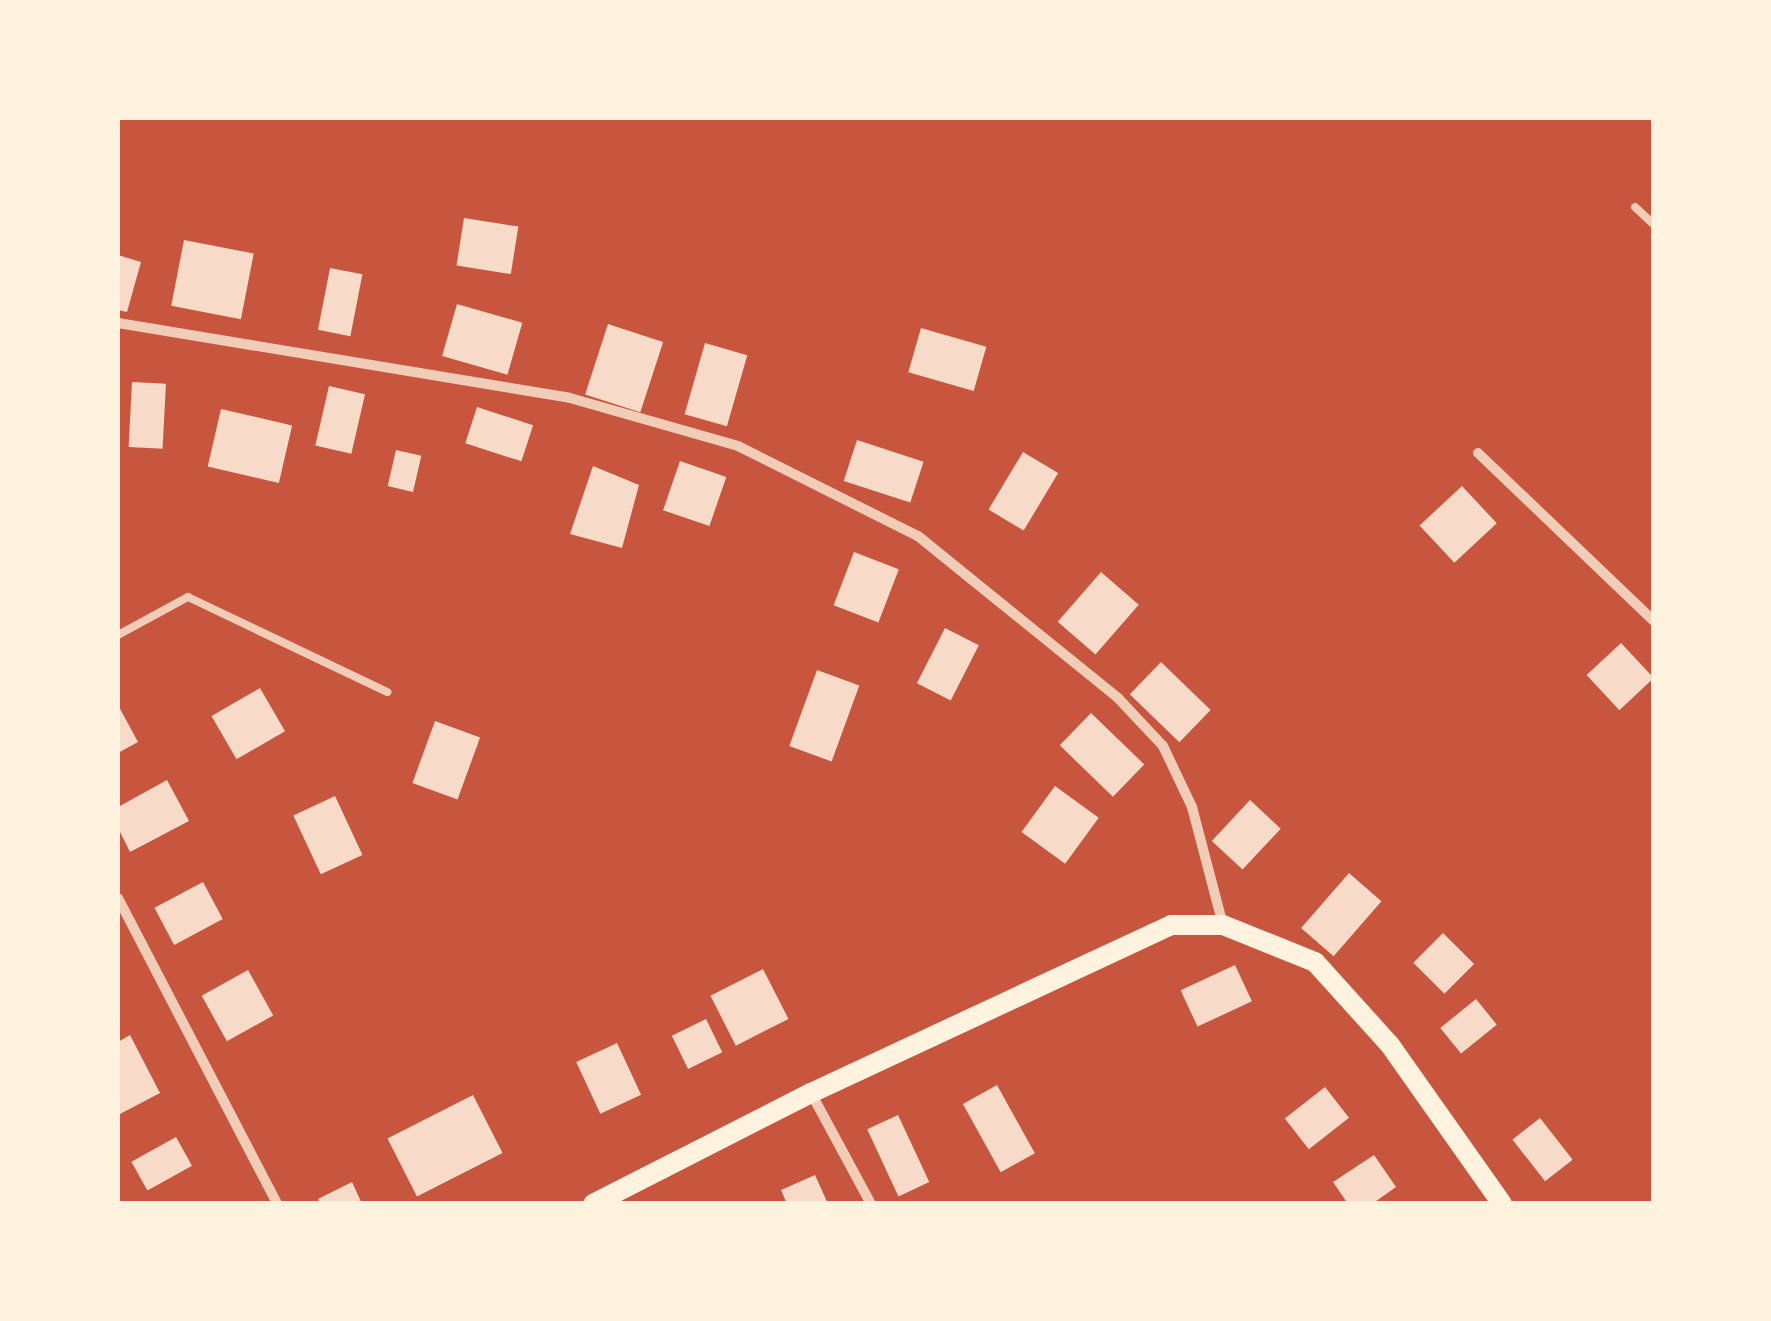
<!DOCTYPE html>
<style>
body{margin:0}
#map{position:relative;width:1771px;height:1321px;overflow:hidden;background:#c8553d;font-family:"Noto Sans",sans-serif}
div>[style]{position:absolute}
[style*='--x']{left:calc(var(--x)*1px);top:calc(var(--y)*1px);width:calc(var(--w)*1px);rotate:calc(var(--a)*1deg)}
.building>*{inset:0;background:#f7dbc8;transform-origin:0 0}
.service>*{height:8px;margin:-4px;padding:0 4px;transform-origin:4px;border-radius:4px;background:#f1ccb7}
.minor>*{height:10px;margin:-5px;padding:0 5px;transform-origin:5px;border-radius:5px;background:#f1ccb7}
.secondary>*{height:20px;margin:-10px;padding:0 10px;transform-origin:10px;border-radius:10px;background:#fff3e0}
span{translate:-50% -50%;white-space:nowrap;text-align:center;line-height:1.15;-webkit-text-stroke:9px #fff3e0;paint-order:stroke}
.frame{position:absolute;inset:0;border:120px solid #fff3e0;pointer-events:none}
</style>
<div id="map">
<div class="building">
<div style="left:464px;top:218px;width:55px;height:48px;rotate:9deg"></div>
<div style="left:184px;top:240px;width:71px;height:67px;rotate:11deg"></div>
<div style="clip-path:polygon(118px 255px,141px 262px,127px 312px,118px 310px)"></div>
<div style="left:330px;top:268px;width:33px;height:63px;rotate:11deg"></div>
<div style="left:457px;top:304px;width:68px;height:54px;rotate:16deg"></div>
<div style="left:608px;top:324px;width:58px;height:74px;rotate:18deg"></div>
<div style="left:921px;top:328px;width:68px;height:46px;rotate:16deg"></div>
<div style="left:705px;top:343px;width:44px;height:74px;rotate:16deg"></div>
<div style="left:132px;top:382px;width:34px;height:65px;rotate:3deg"></div>
<div style="left:329px;top:386px;width:37px;height:61px;rotate:13deg"></div>
<div style="left:477px;top:407px;width:59px;height:38px;rotate:18deg"></div>
<div style="left:221px;top:409px;width:73px;height:59px;rotate:13deg"></div>
<div style="left:857px;top:440px;width:70px;height:43px;rotate:18deg"></div>
<div style="left:396px;top:450px;width:26px;height:37px;rotate:13deg"></div>
<div style="left:1023px;top:452px;width:41px;height:67px;rotate:31deg"></div>
<div style="left:680px;top:461px;width:49px;height:52px;rotate:19deg"></div>
<div style="clip-path:polygon(593px 466px,639px 485px,622px 548px,570px 534px)"></div>
<div style="left:1462px;top:486px;width:51px;height:58px;rotate:47deg"></div>
<div style="left:854px;top:552px;width:48px;height:57px;rotate:21deg"></div>
<div style="left:1101px;top:572px;width:50px;height:66px;rotate:41deg"></div>
<div style="left:945px;top:628px;width:38px;height:62px;rotate:27deg"></div>
<div style="left:1621px;top:643px;width:48px;height:47px;rotate:47deg"></div>
<div style="left:1161px;top:662px;width:69px;height:45px;rotate:44deg"></div>
<div style="left:817px;top:670px;width:45px;height:81px;rotate:20deg"></div>
<div style="left:260px;top:688px;width:50px;height:56px;rotate:60deg"></div>
<div style="clip-path:polygon(118px 705px,138px 742px,118px 753px)"></div>
<div style="left:1091px;top:713px;width:74px;height:45px;rotate:44deg"></div>
<div style="left:435px;top:721px;width:48px;height:66px;rotate:20deg"></div>
<div style="clip-path:polygon(167px 780px,189px 821px,130px 852px,118px 828px,118px 807px)"></div>
<div style="left:1055px;top:786px;width:54px;height:57px;rotate:36deg"></div>
<div style="left:335px;top:796px;width:65px;height:46px;rotate:65deg"></div>
<div style="left:1250px;top:800px;width:42px;height:56px;rotate:43deg"></div>
<div style="left:1349px;top:873px;width:43px;height:73px;rotate:41deg"></div>
<div style="left:203px;top:882px;width:42px;height:55px;rotate:62deg"></div>
<div style="left:1443px;top:933px;width:44px;height:42px;rotate:45deg"></div>
<div style="left:1235px;top:965px;width:40px;height:60px;rotate:65deg"></div>
<div style="left:763px;top:969px;width:56px;height:59px;rotate:63deg"></div>
<div style="left:248px;top:970px;width:52px;height:53px;rotate:61deg"></div>
<div style="left:1476px;top:999px;width:33px;height:46px;rotate:51deg"></div>
<div style="left:706px;top:1019px;width:37px;height:38px;rotate:64deg"></div>
<div style="clip-path:polygon(130px 1035px,160px 1093px,120px 1114px,118px 1042px)"></div>
<div style="left:617px;top:1043px;width:57px;height:45px;rotate:65deg"></div>
<div style="left:997px;top:1085px;width:78px;height:39px;rotate:61deg"></div>
<div style="left:1325px;top:1087px;width:39px;height:51px;rotate:52deg"></div>
<div style="left:473px;top:1095px;width:65px;height:96px;rotate:63deg"></div>
<div style="left:898px;top:1115px;width:74px;height:34px;rotate:65deg"></div>
<div style="left:1540px;top:1118px;width:53px;height:35px;rotate:52deg"></div>
<div style="left:176px;top:1137px;width:33px;height:51px;rotate:61deg"></div>
<div style="clip-path:polygon(1374px 1155px,1396px 1187px,1372px 1204px,1348px 1204px,1333px 1182px)"></div>
<div style="clip-path:polygon(815px 1175px,828px 1204px,787px 1204px,781px 1190px)"></div>
<div style="clip-path:polygon(352px 1182px,362px 1204px,320px 1204px,318px 1199px)"></div>
</div>
<div class="service">
<div style="--x:1635;--y:207;--w:26;--a:43"></div>
<div style="--x:118;--y:635;--w:80;--a:-28.5"></div>
<div style="--x:188;--y:597;--w:221;--a:25.5"></div>
</div>
<div class="minor">
<div style="--x:118;--y:323;--w:458;--a:9.4"></div>
<div style="--x:570;--y:398;--w:175;--a:15.9"></div>
<div style="--x:738;--y:446;--w:201;--a:26.6"></div>
<div style="--x:918;--y:536;--w:257;--a:39"></div>
<div style="--x:1118;--y:698;--w:66;--a:46.8"></div>
<div style="--x:1163;--y:746;--w:68;--a:64.6"></div>
<div style="--x:1192;--y:807;--w:122;--a:75.3"></div>
<div style="--x:1478;--y:453;--w:243;--a:43.7"></div>
<div style="--x:118;--y:898;--w:345;--a:62.5"></div>
<div style="--x:811;--y:1093;--w:126;--a:61.6"></div>
</div>
<div class="secondary">
<div style="--x:593;--y:1204;--w:245;--a:-27"></div>
<div style="--x:811;--y:1093;--w:397;--a:-25"></div>
<div style="--x:1171;--y:925;--w:52;--a:0"></div>
<div style="--x:1223;--y:925;--w:99;--a:21.9"></div>
<div style="--x:1315;--y:962;--w:112;--a:47.9"></div>
<div style="--x:1390;--y:1045;--w:194;--a:54.8"></div>
</div>
<div class="frame"></div>
</div>
